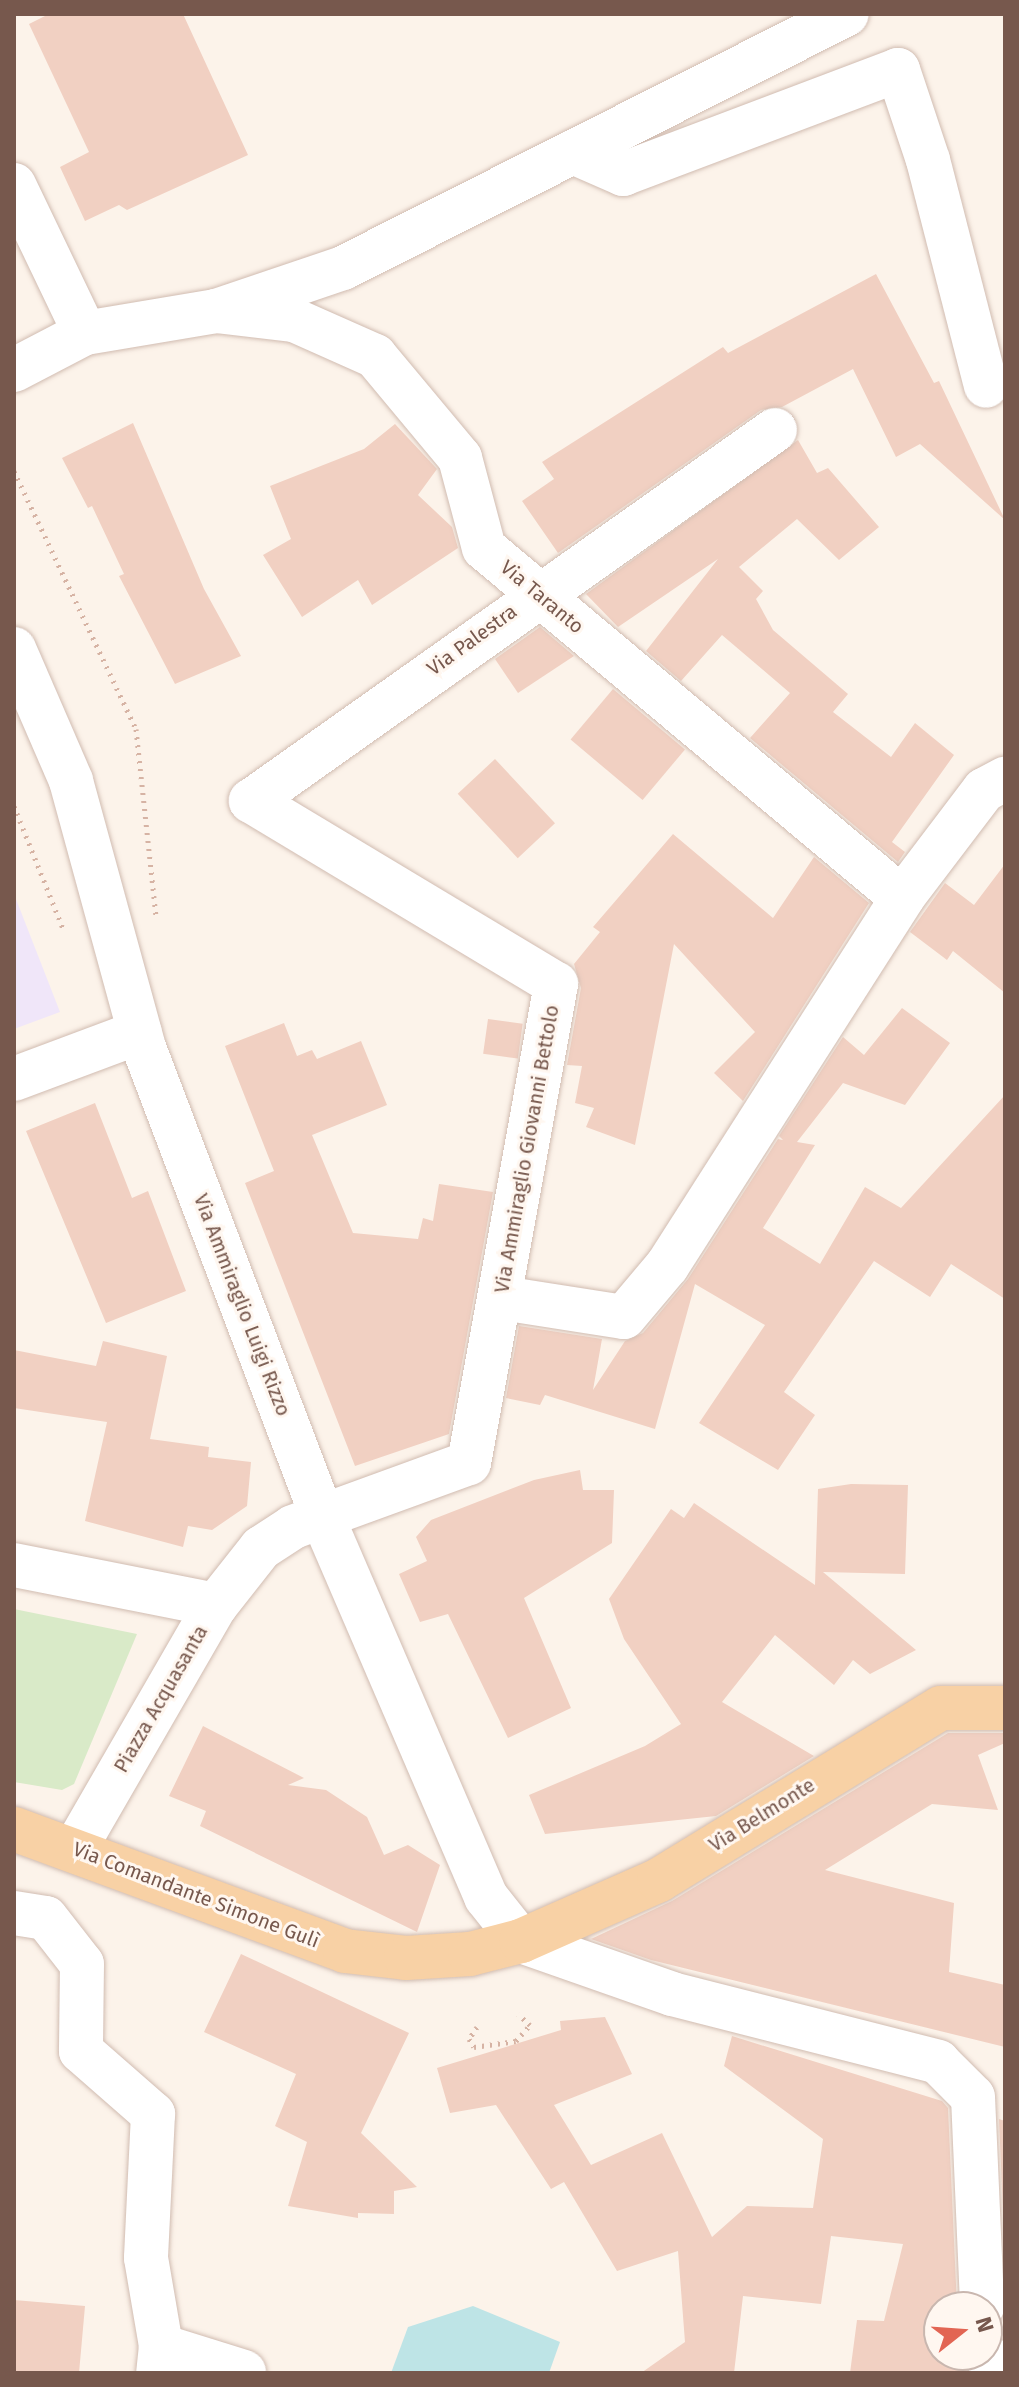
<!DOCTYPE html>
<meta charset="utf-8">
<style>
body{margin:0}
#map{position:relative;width:1019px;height:2387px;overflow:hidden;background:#fcf3ea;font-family:"Fira Sans",sans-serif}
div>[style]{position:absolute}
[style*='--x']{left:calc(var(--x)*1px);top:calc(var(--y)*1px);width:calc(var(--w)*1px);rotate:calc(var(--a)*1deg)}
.education>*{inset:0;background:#f0e6f9}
.green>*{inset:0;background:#d9eac8}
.water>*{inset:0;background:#bee4e6}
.building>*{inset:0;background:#f1d0c2;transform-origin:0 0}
.path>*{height:5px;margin-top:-2.5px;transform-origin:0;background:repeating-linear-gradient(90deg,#d6b3a4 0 2px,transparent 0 8px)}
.roads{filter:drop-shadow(0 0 2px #d1bcb1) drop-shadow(0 0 2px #d1bcb1)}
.minor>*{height:44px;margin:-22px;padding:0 22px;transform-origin:22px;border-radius:22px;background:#fff}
.major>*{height:44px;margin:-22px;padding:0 22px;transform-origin:22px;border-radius:22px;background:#f8d1a5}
span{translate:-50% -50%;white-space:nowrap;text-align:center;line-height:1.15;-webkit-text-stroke:6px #fff7f0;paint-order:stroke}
.street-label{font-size:20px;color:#77584d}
.frame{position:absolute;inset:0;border:16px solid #77584d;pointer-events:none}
.north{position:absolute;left:923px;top:2291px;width:80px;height:80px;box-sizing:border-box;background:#fff7f0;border:2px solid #c9b7af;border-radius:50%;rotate:73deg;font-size:22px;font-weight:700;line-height:32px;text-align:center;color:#77584d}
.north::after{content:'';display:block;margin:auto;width:28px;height:36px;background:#e26553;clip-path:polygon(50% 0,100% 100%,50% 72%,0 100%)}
</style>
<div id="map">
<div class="education">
<div style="clip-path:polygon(14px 894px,60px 1012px,14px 1029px)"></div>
</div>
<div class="green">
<div style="clip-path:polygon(14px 1609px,137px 1634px,74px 1784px,62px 1790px,14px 1782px)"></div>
</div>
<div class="water">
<div style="clip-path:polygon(473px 2306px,560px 2342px,549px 2373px,391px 2373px,408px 2327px)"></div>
</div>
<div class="building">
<div style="clip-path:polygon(49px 14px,183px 14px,248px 155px,127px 210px,119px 205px,85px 221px,60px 167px,89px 152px,29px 24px)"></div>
<div style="clip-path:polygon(876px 274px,934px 383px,939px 381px,1005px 520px,920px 444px,896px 457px,853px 369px,782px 407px,761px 410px,558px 553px,522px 501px,554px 479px,542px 462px,723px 347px,728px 353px)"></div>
<div style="clip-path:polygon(133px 423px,204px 589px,241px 656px,175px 684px,119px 576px,124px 574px,92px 506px,88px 508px,62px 458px)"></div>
<div style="clip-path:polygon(395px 424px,437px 469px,418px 495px,452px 527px,458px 548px,372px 605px,358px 580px,302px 617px,263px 555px,291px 539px,270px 486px,364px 449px)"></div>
<div style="clip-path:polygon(798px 440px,817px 473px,828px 468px,879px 527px,839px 560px,797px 519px,739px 567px,763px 591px,756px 599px,773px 630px,848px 694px,833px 712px,891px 757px,915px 723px,954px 755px,892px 842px,905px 852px,898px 862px,750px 738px,790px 693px,722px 635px,681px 681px,646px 651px,718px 559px,618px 627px,586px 594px)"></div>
<div style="clip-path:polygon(540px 627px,574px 656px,518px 693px,495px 659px)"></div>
<div style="left:613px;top:689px;width:94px;height:66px;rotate:40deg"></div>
<div style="left:495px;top:759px;width:88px;height:51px;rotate:47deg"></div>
<div style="clip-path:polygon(673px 834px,773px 918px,814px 857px,869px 903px,743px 1101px,714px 1073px,755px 1032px,674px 944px,635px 1145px,586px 1127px,594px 1108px,575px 1103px,582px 1066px,567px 1065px,581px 988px,574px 964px,600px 932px,593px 927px)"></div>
<div style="clip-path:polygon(1005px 864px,1005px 993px,953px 951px,947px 960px,910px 932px,945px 883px,974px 905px)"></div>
<div style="clip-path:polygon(902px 1008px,950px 1043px,905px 1105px,843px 1083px,797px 1142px,815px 1145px,763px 1228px,820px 1264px,865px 1187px,901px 1208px,1005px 1095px,1005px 1299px,951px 1264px,930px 1297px,874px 1261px,784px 1392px,815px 1415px,778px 1470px,699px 1423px,765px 1325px,695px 1284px,655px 1429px,545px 1395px,540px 1405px,506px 1398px,519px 1326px,602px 1339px,593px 1390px,625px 1341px,643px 1333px,688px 1279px,778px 1139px,783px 1140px,779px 1136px,843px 1037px,864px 1055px)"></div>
<div style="left:488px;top:1019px;width:35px;height:35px;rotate:8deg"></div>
<div style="clip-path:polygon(284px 1023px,297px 1056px,312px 1050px,317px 1059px,361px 1041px,387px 1105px,312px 1135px,353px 1233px,418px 1239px,423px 1218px,433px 1221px,439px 1184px,493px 1192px,449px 1434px,355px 1466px,245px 1183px,274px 1171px,225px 1046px)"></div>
<div style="clip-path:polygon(95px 1103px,132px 1198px,148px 1191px,186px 1291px,106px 1323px,26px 1131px)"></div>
<div style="clip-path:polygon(103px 1341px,167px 1356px,150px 1439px,209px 1447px,208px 1457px,251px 1462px,247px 1506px,212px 1530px,188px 1526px,183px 1547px,85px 1521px,107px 1422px,14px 1408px,14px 1350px,96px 1366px)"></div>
<div style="clip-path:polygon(580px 1470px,583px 1490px,614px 1490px,612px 1543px,524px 1598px,571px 1708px,508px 1738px,448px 1614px,420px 1622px,399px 1574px,427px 1561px,416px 1537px,431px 1520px,534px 1480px)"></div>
<div style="clip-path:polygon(851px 1484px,908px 1485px,905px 1574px,823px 1572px,916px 1650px,870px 1674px,853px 1660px,834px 1685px,775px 1635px,722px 1702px,814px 1756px,716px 1816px,545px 1834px,529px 1795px,645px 1746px,681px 1724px,624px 1639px,609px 1599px,671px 1509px,684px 1518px,694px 1503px,815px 1585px,818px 1489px)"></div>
<div style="clip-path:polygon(203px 1726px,304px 1778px,288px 1785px,326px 1790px,367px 1817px,384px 1855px,408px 1845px,440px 1865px,417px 1932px,200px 1826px,206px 1811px,169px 1796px)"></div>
<div style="clip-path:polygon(948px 1733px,1005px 1733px,1005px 1743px,978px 1755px,998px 1810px,932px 1804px,825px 1870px,954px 1903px,949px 1972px,1005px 1985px,1005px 2047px,651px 1960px,591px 1939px,672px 1901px)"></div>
<div style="clip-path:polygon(241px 1954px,409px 2033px,361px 2133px,417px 2187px,394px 2191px,394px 2214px,358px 2213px,358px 2218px,288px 2206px,307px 2142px,275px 2126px,296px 2074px,204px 2032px)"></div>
<div style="clip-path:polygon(605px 2017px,632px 2074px,554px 2105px,591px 2165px,662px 2133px,712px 2237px,747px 2206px,813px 2208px,823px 2139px,724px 2066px,732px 2036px,942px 2101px,948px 2108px,957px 2307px,939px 2307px,939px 2355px,961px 2355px,967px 2373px,850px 2373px,857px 2320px,884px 2321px,903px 2244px,831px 2236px,821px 2304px,743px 2296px,734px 2373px,641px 2373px,685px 2342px,678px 2251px,617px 2271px,564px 2182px,551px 2189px,496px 2105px,450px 2113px,437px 2068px,561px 2030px,560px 2021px)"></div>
<div style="clip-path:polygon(999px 2119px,1005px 2121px,1005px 2260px)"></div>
<div style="clip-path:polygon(14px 2300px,85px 2306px,79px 2373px,14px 2373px)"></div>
</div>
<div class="path">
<div style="--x:14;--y:471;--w:285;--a:64.7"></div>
<div style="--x:136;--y:729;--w:188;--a:83.9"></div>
<div style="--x:14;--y:806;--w:135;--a:68.2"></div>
<div style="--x:477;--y:2027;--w:14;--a:124"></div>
<div style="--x:469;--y:2039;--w:9;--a:58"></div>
<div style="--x:474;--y:2047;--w:42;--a:-8.1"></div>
<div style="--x:516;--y:2041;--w:21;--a:-49"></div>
<div style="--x:530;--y:2025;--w:16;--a:-137"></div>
</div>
<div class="roads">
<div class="minor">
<div style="--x:573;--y:152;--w:55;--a:23.7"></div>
<div style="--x:623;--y:174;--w:294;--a:-20.7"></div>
<div style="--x:898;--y:70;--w:95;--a:71.6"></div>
<div style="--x:928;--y:160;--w:233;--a:75.6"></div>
<div style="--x:14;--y:185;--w:164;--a:64.4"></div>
<div style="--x:216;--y:311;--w:79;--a:6.6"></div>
<div style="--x:294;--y:320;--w:89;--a:24"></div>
<div style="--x:375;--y:356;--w:133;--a:50.2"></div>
<div style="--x:460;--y:458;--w:93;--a:75.1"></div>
<div style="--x:484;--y:548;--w:545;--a:39.94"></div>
<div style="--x:14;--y:370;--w:80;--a:-27.5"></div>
<div style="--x:85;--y:333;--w:133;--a:-9.5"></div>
<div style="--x:216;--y:311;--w:134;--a:-18.7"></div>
<div style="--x:343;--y:268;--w:564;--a:-26.75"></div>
<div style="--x:14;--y:649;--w:144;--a:66.6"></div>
<div style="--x:71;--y:781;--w:274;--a:74.7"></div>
<div style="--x:143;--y:1045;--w:504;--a:69.19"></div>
<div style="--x:322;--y:1516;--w:415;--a:66.7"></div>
<div style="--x:486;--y:1897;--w:56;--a:51.5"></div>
<div style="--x:521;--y:1941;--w:160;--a:19.3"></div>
<div style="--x:672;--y:1994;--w:275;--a:14.3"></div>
<div style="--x:938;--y:2062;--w:49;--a:45"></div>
<div style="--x:973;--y:2097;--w:210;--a:87.5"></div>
<div style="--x:14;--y:1079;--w:134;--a:-20.5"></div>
<div style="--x:502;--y:1298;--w:123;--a:8.9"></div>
<div style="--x:624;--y:1317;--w:67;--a:-49.9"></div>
<div style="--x:667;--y:1266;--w:437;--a:-57.4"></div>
<div style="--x:902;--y:898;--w:136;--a:-52.8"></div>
<div style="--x:984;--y:790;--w:24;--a:-28"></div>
<div style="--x:14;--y:1565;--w:206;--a:11.2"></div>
<div style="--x:76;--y:1847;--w:280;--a:-60"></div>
<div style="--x:216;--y:1605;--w:73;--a:-51.7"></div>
<div style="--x:261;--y:1548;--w:38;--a:-33"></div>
<div style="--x:293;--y:1527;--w:187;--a:-20"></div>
<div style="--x:469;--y:1463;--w:487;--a:-79.7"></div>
<div style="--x:556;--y:984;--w:356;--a:-149"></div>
<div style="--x:251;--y:801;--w:642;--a:-35.3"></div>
<div style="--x:14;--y:1913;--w:32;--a:9"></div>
<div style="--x:46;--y:1918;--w:58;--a:52"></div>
<div style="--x:82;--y:1964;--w:87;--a:90.7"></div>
<div style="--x:81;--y:2051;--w:96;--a:41.2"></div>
<div style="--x:153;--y:2114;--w:144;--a:92.8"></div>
<div style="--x:146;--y:2258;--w:89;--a:80.3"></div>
<div style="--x:161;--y:2346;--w:27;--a:96"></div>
<div style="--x:161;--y:2346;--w:87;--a:17.4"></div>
<div style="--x:986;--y:2355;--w:20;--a:66"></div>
</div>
<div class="major">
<div style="--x:14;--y:1829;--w:353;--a:20.2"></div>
<div style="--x:345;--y:1951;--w:61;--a:6.5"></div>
<div style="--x:406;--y:1958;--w:64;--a:-3.6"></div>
<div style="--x:470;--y:1954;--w:53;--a:-14.3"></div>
<div style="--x:521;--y:1941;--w:151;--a:-23.8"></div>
<div style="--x:659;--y:1880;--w:330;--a:-31.4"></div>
<div style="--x:941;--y:1708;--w:64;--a:0"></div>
</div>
</div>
<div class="street-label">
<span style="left:542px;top:597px;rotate:40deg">Via Taranto</span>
<span style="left:472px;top:640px;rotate:-36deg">Via Palestra</span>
<span style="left:527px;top:1149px;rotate:-80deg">Via Ammiraglio Giovanni Bettolo</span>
<span style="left:242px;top:1305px;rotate:69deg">Via Ammiraglio Luigi Rizzo</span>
<span style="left:161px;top:1699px;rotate:-60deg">Piazza Acquasanta</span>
<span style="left:762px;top:1815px;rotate:-32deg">Via Belmonte</span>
<span style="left:196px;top:1895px;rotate:21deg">Via Comandante Simone Gulì</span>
</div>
<div class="frame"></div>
<div class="north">N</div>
</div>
